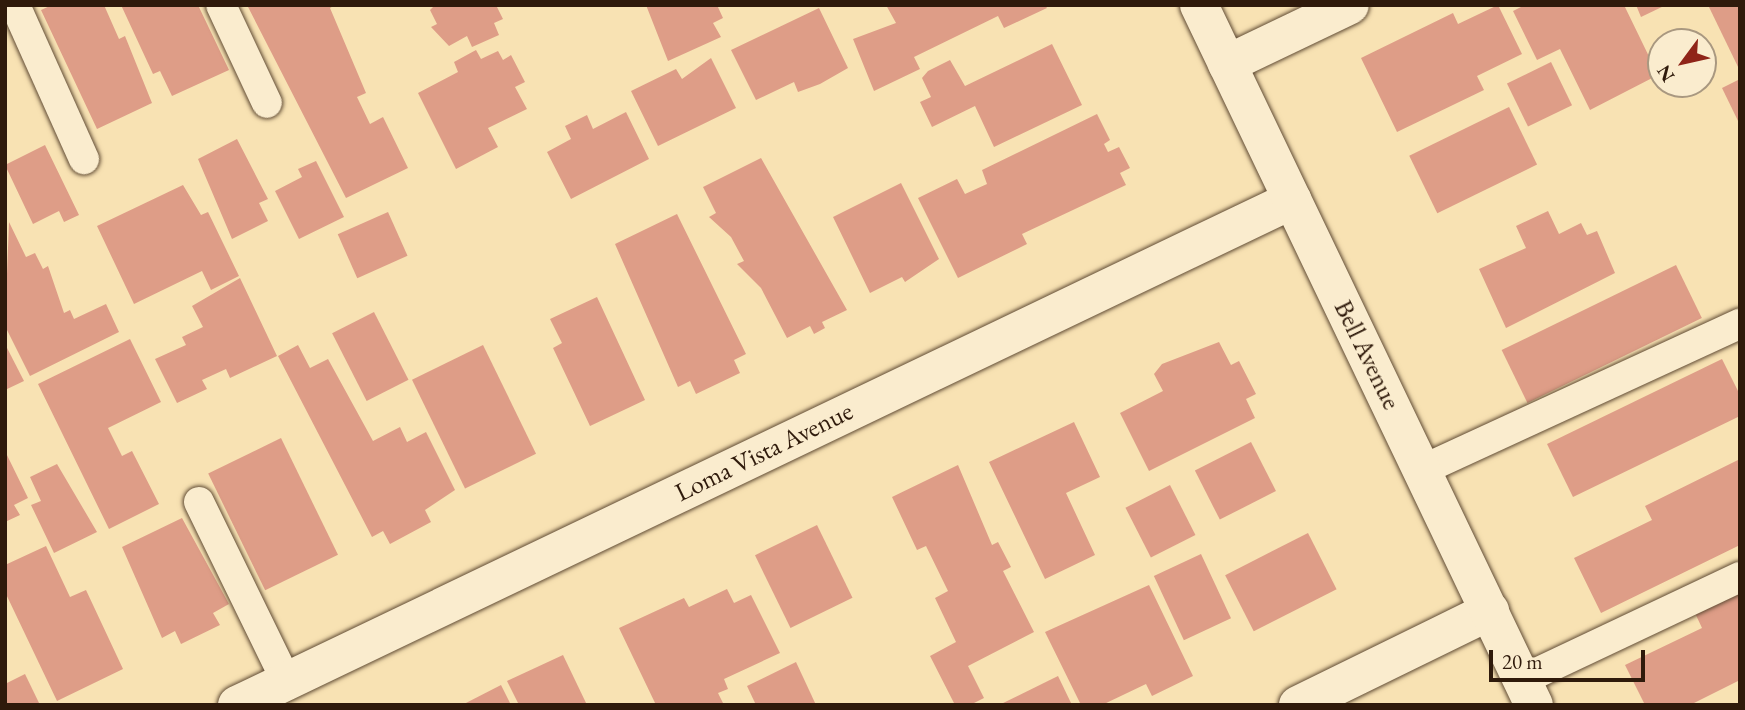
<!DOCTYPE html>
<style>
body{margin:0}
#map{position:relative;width:1745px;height:710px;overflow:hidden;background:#f8e2b3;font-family:"EB Garamond",serif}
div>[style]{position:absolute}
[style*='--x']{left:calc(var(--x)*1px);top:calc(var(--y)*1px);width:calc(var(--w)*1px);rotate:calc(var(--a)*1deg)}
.building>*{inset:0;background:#de9d87;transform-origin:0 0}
.roads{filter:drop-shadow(0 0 2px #614c35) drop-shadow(0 0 2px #614c35)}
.service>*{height:30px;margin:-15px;padding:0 15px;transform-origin:15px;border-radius:15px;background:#faecce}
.minor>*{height:38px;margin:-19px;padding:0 19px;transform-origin:19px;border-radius:19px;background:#faecce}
.tertiary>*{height:38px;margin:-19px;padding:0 19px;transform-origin:19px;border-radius:19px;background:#faecce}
span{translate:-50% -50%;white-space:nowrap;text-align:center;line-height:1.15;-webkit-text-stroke:6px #faecce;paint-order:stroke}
.street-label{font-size:26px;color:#2f1a0b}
.frame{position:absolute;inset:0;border:7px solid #2f1a0b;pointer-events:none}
.north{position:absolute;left:1647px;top:28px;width:70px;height:70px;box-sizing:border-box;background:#faecce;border:2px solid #a99880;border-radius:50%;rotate:237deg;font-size:19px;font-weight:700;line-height:28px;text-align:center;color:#2f1a0b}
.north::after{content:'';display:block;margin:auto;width:24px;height:32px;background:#8f2418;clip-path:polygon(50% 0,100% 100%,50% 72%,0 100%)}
.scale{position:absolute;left:1489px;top:650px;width:156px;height:32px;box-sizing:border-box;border:4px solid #2f1a0b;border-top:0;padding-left:9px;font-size:21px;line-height:24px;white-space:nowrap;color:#2f1a0b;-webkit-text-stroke:5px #faecce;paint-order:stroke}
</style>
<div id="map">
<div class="building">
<div style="clip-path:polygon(52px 5px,104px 5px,119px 39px,125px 36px,152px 103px,97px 129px,41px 10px)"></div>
<div style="clip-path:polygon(121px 5px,198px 5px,229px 70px,172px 96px,160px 71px,153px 74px)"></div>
<div style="clip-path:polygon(247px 5px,335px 5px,330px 8px,366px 93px,357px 97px,370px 124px,383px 117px,408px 168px,346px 198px)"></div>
<div style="clip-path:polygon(435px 5px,496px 5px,503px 19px,494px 23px,499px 35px,472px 47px,467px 36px,449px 46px,431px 27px,437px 24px,430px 10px)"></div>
<div style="clip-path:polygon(646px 5px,717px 5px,723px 18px,713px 23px,721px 37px,668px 61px)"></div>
<div style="clip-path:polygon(886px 5px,1045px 5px,1047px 8px,1004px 28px,998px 16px,914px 57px,920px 69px,874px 91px,853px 39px,896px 23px)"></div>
<div style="clip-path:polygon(1498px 5px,1522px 54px,1477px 76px,1484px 90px,1397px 132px,1361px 58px,1453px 13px,1458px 24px)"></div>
<div style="clip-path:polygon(1525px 5px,1624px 5px,1658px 75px,1590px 110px,1560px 49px,1537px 60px,1513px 11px)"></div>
<div style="clip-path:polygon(1636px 5px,1666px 5px,1641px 17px)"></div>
<div style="clip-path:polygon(1708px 5px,1740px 5px,1740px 71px)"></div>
<div style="clip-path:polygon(819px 8px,848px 68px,820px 84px,798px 92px,794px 82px,756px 100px,731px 50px)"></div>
<div style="clip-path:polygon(1052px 44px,1082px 105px,994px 147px,975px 106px,932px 127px,920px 102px,931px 97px,922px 78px,928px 71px,950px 60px,965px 86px)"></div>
<div style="clip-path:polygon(476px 50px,481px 59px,498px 51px,503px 60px,511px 55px,525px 82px,515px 87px,527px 109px,488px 128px,498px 147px,456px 169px,418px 93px,458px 72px,454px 62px)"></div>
<div style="clip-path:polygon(711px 58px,736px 108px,658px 146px,631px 91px,676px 69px,682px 79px)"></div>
<div style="left:1551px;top:62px;width:48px;height:49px;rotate:64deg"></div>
<div style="clip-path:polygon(1740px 79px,1740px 125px,1722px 88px)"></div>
<div style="left:1509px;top:107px;width:64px;height:111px;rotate:64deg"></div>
<div style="clip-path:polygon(626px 112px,649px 159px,571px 199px,547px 152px,571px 139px,565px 126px,587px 115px,593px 129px)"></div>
<div style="clip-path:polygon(1097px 114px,1110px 140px,1104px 144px,1108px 152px,1119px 147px,1130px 168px,1120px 173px,1126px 185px,1022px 234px,1027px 244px,958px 278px,918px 198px,957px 179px,965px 194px,987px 184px,982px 170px)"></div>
<div style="clip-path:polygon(237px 139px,268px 199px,259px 203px,268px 221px,232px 239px,198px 159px)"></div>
<div style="clip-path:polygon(45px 145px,79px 215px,64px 222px,59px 211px,33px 224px,5px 165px)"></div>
<div style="clip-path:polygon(761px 158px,847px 310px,822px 322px,825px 328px,814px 334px,810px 326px,787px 338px,761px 288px,737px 264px,744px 261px,731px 237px,709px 217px,716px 213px,703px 187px)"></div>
<div style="clip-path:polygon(316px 161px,344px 217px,299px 239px,275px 191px,302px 177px,298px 169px)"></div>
<div style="clip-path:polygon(901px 183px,939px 259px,905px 282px,902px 277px,870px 293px,833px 217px)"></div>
<div style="clip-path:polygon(183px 185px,201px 215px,208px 212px,239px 276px,211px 290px,202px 271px,134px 304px,97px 226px)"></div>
<div style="clip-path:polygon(1548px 211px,1559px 234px,1581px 223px,1587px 235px,1597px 231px,1615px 273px,1506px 328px,1479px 269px,1526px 248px,1516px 226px)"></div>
<div style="left:388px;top:212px;width:48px;height:55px;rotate:66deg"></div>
<div style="clip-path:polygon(677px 214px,746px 354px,734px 360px,740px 373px,696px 394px,690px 381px,678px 387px,615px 244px)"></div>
<div style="clip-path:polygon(9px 222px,26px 257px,35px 253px,43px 269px,48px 266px,64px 313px,70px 310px,74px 319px,106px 304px,119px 332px,30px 376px,5px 326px)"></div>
<div style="left:1676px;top:265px;width:59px;height:194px;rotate:64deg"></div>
<div style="clip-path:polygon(240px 278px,277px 356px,230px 378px,226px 369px,202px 380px,207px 389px,177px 403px,155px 359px,186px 345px,182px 337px,203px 327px,192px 306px)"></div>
<div style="clip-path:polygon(597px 297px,645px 400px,590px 426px,553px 348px,562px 343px,550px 319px)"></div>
<div style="left:374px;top:312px;width:76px;height:47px;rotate:63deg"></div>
<div style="clip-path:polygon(130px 339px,161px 402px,108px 428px,122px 456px,132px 451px,159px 504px,109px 529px,38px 384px)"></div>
<div style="clip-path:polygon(1219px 342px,1231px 365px,1239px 361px,1256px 394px,1246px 399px,1255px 418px,1149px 471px,1120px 413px,1163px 391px,1154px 374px,1162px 364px)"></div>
<div style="clip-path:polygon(5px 344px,24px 381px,5px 390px)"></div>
<div style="clip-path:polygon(298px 345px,310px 368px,328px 359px,373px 441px,400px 427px,407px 442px,426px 432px,455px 490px,425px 510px,431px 522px,390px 544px,383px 531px,372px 537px,278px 356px)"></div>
<div style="left:483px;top:345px;width:121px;height:79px;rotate:64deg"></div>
<div style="clip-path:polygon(1722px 359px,1740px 395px,1740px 416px,1573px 497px,1547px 444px)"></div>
<div style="clip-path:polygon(1074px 422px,1100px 477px,1066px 493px,1095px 555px,1045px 579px,989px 462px)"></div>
<div style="left:281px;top:438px;width:130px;height:81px;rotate:64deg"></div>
<div style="left:1251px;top:442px;width:55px;height:63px;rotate:63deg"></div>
<div style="clip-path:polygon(5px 451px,28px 498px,14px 505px,20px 515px,5px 522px)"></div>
<div style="clip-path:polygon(1740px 459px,1740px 545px,1601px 613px,1574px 558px,1652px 520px,1645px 506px)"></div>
<div style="clip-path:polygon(57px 464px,97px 532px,54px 553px,31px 505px,41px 501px,30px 477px)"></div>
<div style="clip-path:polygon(958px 465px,992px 545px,998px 542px,1011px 567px,1003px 571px,1034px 632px,968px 666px,984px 698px,970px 705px,955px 705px,930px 656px,956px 642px,935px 598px,948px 591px,926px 546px,917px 550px,892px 497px)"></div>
<div style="left:1170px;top:485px;width:56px;height:50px;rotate:63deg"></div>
<div style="clip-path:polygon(182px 518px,229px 604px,213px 613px,220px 625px,181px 644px,175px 631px,162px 638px,122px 547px)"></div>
<div style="left:817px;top:525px;width:81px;height:69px;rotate:64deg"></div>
<div style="left:1308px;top:533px;width:63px;height:93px;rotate:63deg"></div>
<div style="clip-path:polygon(46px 546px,70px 597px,86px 590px,123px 669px,57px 701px,5px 592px,5px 565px)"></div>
<div style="left:1201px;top:554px;width:71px;height:52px;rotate:65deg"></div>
<div style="clip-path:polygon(1149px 585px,1193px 676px,1152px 696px,1146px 684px,1102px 705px,1081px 705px,1045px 632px)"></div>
<div style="clip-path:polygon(727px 589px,734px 603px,751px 595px,780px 653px,724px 679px,728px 689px,718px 693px,724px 705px,656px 705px,619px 628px,684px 598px,689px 607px)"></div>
<div style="clip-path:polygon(1740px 590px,1740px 680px,1690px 705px,1645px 705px,1625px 665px,1702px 628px,1695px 613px)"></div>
<div style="clip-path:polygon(563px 655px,587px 705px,519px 705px,507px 681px)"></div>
<div style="clip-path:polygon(796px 662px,816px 705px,756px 705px,747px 686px)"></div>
<div style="clip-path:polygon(25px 674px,40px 705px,5px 705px,5px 684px)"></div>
<div style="clip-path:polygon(1058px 676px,1072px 705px,999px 705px)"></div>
<div style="clip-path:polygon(501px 685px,511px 705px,462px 705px)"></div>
</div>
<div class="roads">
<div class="service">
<div style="--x:15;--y:5;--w:169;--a:65.9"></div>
<div style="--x:221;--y:5;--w:108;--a:64.9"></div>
<div style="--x:1422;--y:470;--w:350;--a:-24.7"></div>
<div style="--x:199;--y:502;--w:198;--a:64"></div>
<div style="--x:1522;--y:680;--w:241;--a:-25.3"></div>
</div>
<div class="minor">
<div style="--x:1227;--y:64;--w:136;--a:-25.6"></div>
<div style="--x:237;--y:705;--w:1170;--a:-25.58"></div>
<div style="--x:1298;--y:705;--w:214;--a:-26.1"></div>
</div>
<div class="tertiary">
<div style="--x:1199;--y:5;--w:776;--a:64.43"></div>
</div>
</div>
<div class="street-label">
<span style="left:1367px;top:355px;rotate:64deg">Bell Avenue</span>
<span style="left:764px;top:452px;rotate:-26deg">Loma Vista Avenue</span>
</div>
<div class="frame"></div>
<div class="north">N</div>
<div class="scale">20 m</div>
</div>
